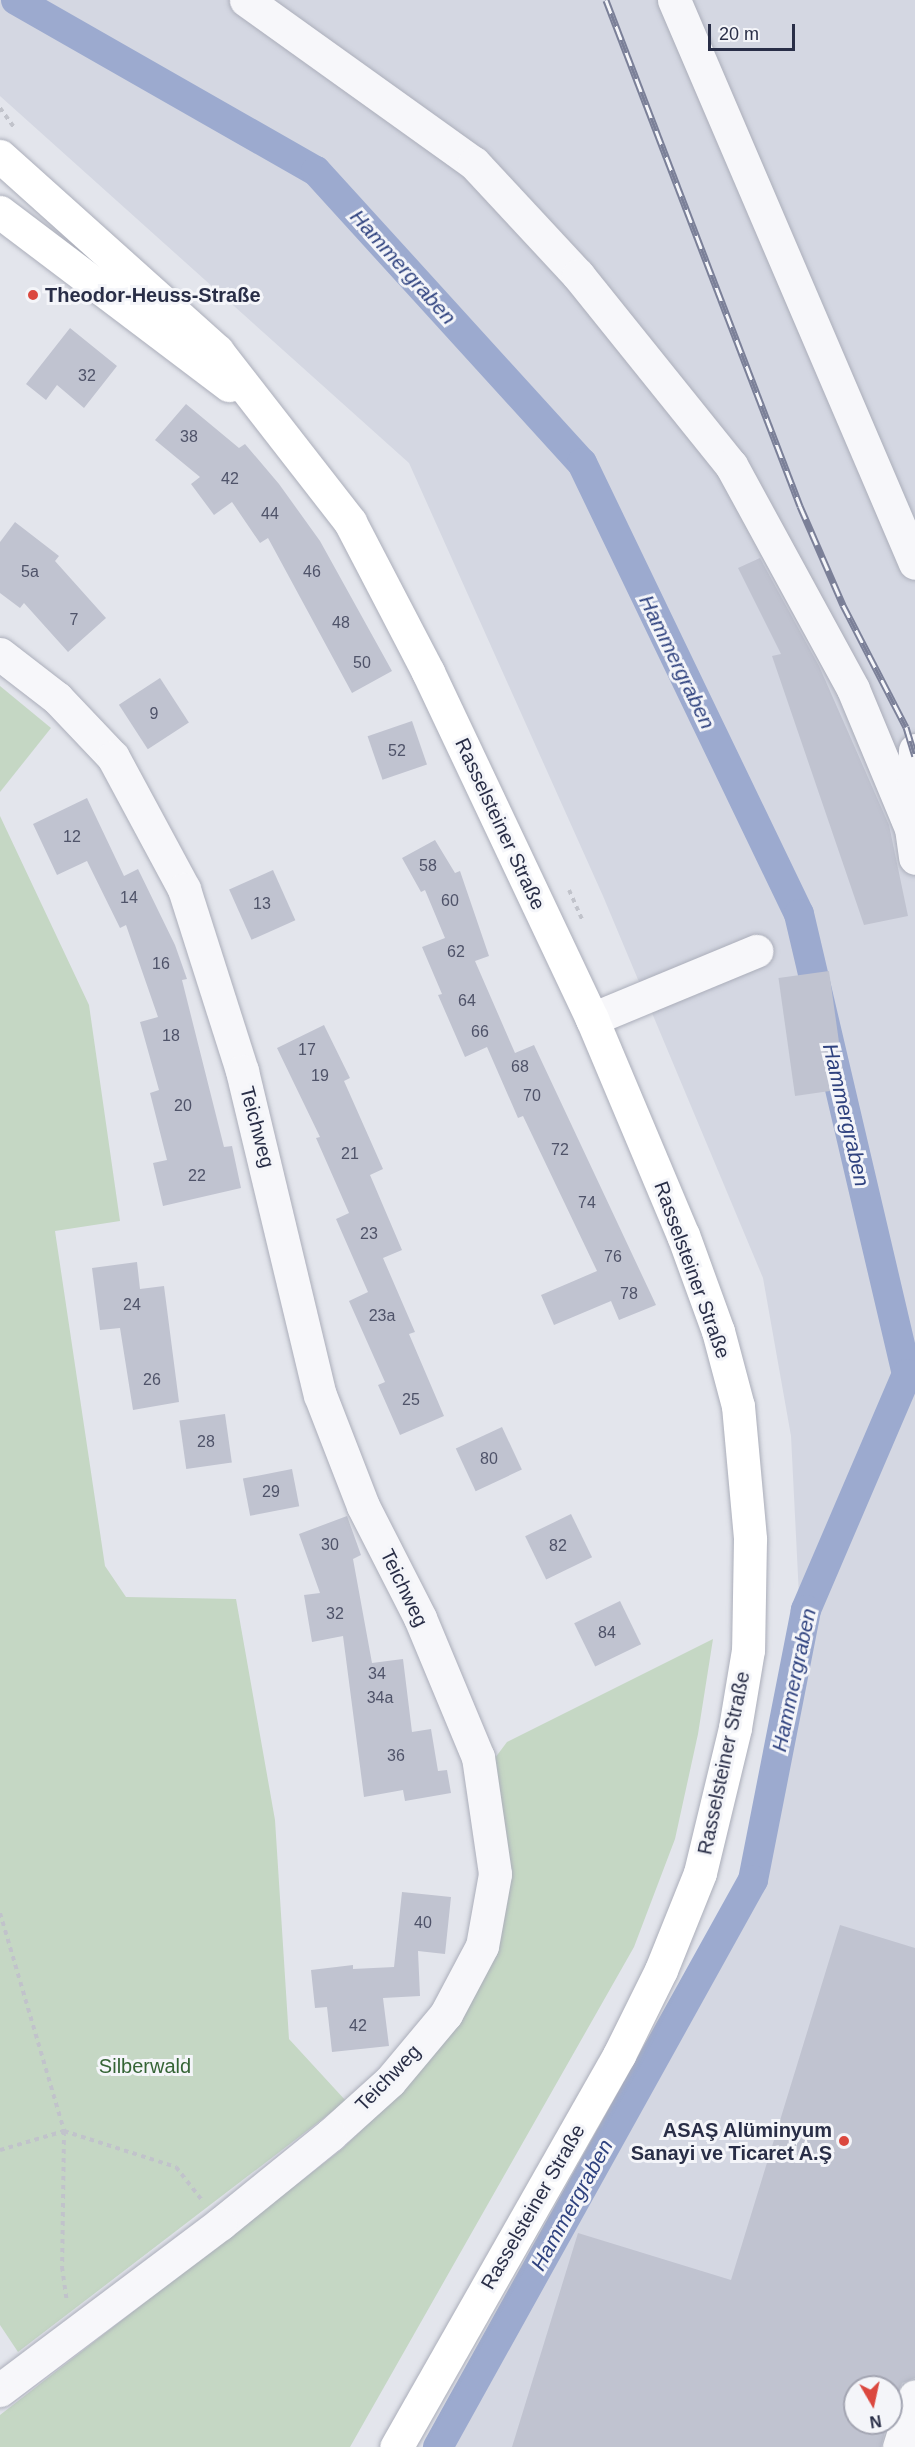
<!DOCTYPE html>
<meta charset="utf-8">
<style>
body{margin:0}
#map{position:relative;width:915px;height:2447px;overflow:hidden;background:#e3e5ec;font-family:Arial,sans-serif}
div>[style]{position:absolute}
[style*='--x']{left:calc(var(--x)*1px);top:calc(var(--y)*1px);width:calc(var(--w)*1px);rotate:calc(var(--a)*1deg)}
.built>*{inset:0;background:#d4d7e2}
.green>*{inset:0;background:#c5d7c4}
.canal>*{height:30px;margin:-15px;padding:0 15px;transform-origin:15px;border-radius:15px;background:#9caacf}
.building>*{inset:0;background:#c0c3d0;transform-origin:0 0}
.path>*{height:4px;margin-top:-2px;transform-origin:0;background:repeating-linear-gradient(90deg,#c1c3cb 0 4.5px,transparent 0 9px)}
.roads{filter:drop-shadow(0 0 2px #abaeba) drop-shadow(0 0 2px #abaeba)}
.minor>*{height:33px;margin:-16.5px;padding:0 16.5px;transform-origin:16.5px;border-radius:16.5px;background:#f7f7fa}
.major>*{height:33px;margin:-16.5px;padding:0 16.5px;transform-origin:16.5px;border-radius:16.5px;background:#fff}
.rail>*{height:7px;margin-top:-3.5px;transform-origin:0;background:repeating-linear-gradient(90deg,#f4f5f9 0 14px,#7b8098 0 28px);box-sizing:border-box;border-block:2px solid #7b8098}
.dots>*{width:16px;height:16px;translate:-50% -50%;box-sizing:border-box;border:3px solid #f4f5f9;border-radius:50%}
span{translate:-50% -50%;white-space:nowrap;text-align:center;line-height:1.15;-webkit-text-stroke:6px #f4f5f9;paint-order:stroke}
.number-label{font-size:16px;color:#4f5369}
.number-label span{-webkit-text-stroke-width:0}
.poi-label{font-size:20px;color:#292e47;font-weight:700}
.left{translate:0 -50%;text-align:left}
.right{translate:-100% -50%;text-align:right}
.street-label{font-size:20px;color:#292e47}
.park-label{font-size:20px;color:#356436}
.water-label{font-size:21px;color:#2f427f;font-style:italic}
.north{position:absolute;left:843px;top:2375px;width:60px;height:60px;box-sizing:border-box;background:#f4f5f9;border:2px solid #a3a5b2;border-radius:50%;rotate:171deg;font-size:16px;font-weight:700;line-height:24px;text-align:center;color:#292e47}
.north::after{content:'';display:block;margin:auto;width:21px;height:27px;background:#db483f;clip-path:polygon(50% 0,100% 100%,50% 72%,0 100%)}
.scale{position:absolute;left:708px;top:24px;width:87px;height:27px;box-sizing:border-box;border:3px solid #292e47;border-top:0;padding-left:8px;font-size:18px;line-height:21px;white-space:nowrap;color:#292e47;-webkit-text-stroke:4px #f4f5f9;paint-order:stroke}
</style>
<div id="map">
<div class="built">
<div style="clip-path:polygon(evenodd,0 0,915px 0,915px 2447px,438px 2447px,739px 1883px,799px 1596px,791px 1436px,763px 1278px,603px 896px,409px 463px,0 96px,0 0,855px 2387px,891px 2387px,891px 2423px,855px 2423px,855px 2387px)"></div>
</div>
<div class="green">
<div style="clip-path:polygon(0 686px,51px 728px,0 792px)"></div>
<div style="clip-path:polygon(0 816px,89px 1005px,120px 1221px,55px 1231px,105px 1566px,126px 1597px,236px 1599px,275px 1820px,289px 2039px,346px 2101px,18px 2352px,0 2325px)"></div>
<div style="clip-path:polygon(713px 1639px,698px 1734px,675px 1839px,634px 1947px,350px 2447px,0 2447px,0 2415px,342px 2149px,399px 2094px,494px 1952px,495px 1758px,507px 1742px)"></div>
</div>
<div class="canal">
<div style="--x:16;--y:0;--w:345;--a:29.7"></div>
<div style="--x:316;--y:171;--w:395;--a:47.7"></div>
<div style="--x:582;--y:463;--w:500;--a:64.31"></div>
<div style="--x:799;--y:914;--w:473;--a:76.8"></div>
<div style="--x:907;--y:1374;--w:257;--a:113.2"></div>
<div style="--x:806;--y:1610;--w:275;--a:101.1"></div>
<div style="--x:753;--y:1880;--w:649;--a:119.05"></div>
</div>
<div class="building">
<div style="clip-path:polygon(70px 328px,117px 366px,84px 408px,57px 385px,46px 400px,26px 384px)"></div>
<div style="clip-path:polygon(186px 404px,239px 448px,245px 444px,279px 484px,320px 541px,392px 671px,352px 693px,268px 538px,260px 543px,232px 502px,214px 515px,191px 484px,200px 477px,155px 440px)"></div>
<div style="clip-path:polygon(15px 522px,59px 556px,55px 561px,106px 618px,68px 652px,24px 603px,20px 608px,0 593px,0 542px)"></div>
<div style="clip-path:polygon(760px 558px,819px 666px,889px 825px,908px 916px,864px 925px,772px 656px,781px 654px,738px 568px)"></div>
<div style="left:160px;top:678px;width:53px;height:49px;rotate:57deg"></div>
<div style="left:412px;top:721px;width:46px;height:47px;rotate:71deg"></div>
<div style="clip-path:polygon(87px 798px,124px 876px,138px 869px,175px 945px,187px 979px,182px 980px,224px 1147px,232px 1146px,241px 1188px,163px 1206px,153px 1163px,167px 1160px,150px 1093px,159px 1090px,140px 1022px,158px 1017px,126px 925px,120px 928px,87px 861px,57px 875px,33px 824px)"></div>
<div style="clip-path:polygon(435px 840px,455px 873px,460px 871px,489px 956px,475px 961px,515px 1053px,534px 1045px,656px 1305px,619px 1320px,611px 1301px,554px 1325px,541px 1295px,597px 1271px,523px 1116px,518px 1118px,487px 1047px,465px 1057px,438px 995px,442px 994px,422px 947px,445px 938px,425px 890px,421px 892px,402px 858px)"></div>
<div style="left:273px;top:870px;width:55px;height:48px;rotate:66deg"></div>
<div style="left:829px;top:971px;width:119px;height:51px;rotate:82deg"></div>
<div style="clip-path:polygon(324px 1025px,350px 1078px,344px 1081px,383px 1169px,370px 1175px,402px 1250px,383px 1258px,415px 1332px,409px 1334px,444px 1416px,400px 1435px,378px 1385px,385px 1382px,349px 1301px,368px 1292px,336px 1219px,349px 1213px,316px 1138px,320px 1137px,277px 1048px)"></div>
<div style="clip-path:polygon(137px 1262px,140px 1289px,164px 1286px,179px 1402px,133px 1410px,120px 1328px,100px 1330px,92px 1268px)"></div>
<div style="left:225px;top:1414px;width:49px;height:46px;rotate:82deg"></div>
<div style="left:502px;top:1427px;width:47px;height:51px;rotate:65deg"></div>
<div style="left:292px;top:1469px;width:38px;height:50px;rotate:79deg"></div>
<div style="left:571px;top:1514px;width:48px;height:51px;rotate:64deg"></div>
<div style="clip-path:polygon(347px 1516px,361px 1555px,353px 1559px,372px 1663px,403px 1659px,412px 1732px,431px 1729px,438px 1771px,447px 1770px,451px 1793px,405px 1801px,403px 1790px,364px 1797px,343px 1636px,312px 1642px,304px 1595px,320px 1593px,299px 1534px)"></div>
<div style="left:620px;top:1601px;width:48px;height:51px;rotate:64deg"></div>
<div style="clip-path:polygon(402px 1892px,451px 1897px,445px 1954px,418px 1951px,420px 1996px,383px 1998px,389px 2046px,332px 2052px,327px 2007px,315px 2008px,311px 1970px,353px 1965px,353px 1969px,394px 1967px)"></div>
<div style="clip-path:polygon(840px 1925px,915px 1948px,915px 2378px,902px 2383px,891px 2410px,891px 2387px,855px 2387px,855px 2423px,887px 2423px,881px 2447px,512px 2447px,578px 2233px,731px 2280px)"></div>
</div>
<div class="path">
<div style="--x:0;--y:108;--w:26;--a:54"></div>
<div style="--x:569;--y:890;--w:34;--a:66"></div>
<div style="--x:0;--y:1913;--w:227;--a:73.6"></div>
<div style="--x:64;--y:2131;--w:136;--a:90.8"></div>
<div style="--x:62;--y:2267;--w:35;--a:82"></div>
<div style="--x:0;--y:2150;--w:67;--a:-16.5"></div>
<div style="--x:64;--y:2131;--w:118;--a:17.8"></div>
<div style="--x:176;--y:2167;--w:41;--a:52"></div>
</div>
<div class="roads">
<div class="minor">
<div style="--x:246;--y:0;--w:280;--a:35.6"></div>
<div style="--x:474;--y:163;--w:153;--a:47.1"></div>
<div style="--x:578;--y:275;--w:244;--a:51.2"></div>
<div style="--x:731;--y:465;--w:255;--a:61.4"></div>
<div style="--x:853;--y:689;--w:151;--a:67.4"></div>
<div style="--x:911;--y:828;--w:30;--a:82"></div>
<div style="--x:674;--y:0;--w:612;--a:66.83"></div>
<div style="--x:0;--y:654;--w:72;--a:37.7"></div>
<div style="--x:57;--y:698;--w:81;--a:46.5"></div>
<div style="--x:113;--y:757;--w:150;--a:61.7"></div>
<div style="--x:184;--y:889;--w:191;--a:72.3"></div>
<div style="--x:242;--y:1071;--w:333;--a:76.5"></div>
<div style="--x:320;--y:1395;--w:119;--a:68.8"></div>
<div style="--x:363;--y:1506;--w:126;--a:63"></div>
<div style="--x:420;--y:1618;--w:151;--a:67.4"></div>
<div style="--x:478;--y:1757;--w:118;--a:81.7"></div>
<div style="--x:495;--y:1874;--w:73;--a:100.2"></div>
<div style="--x:482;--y:1946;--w:77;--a:117.9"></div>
<div style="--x:446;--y:2014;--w:87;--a:129.9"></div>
<div style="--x:390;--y:2081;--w:81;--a:138"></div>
<div style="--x:330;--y:2135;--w:141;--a:141"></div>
<div style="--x:220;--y:2224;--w:276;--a:143"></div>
<div style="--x:911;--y:820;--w:70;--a:-86.7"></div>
<div style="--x:592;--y:1019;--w:178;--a:-22.5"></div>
<div style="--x:899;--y:2447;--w:53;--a:-72.6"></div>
</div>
<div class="major">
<div style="--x:0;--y:156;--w:292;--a:41.9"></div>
<div style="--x:217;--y:351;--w:217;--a:52.1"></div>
<div style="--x:350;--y:522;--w:169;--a:62.5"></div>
<div style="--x:428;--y:672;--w:384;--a:64.7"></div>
<div style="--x:592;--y:1019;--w:234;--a:67.2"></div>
<div style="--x:683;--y:1235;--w:102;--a:70"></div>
<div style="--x:718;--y:1331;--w:78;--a:75.1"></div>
<div style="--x:738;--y:1406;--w:134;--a:84.8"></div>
<div style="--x:750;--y:1539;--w:111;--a:91"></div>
<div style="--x:748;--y:1650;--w:79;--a:99.5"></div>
<div style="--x:735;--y:1728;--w:149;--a:103.6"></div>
<div style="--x:700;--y:1873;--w:105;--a:111.9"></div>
<div style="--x:661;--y:1970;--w:95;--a:116.3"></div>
<div style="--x:619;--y:2055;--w:451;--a:119.6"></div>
<div style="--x:0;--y:212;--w:287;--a:37.1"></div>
</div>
</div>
<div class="rail">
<div style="--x:606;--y:0;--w:542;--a:69.02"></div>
<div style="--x:800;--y:506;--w:108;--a:66.5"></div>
<div style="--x:843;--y:605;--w:137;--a:62.7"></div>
<div style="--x:906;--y:727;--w:30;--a:73"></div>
</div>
<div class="dots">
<div style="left:33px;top:295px;background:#db483f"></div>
<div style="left:844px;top:2141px;background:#db483f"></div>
</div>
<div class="number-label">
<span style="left:87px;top:376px">32</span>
<span style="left:189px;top:437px">38</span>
<span style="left:230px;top:479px">42</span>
<span style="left:270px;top:514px">44</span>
<span style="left:30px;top:572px">5a</span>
<span style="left:312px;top:572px">46</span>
<span style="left:74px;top:620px">7</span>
<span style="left:341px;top:623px">48</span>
<span style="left:362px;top:663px">50</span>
<span style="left:154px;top:714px">9</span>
<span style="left:397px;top:751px">52</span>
<span style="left:72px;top:837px">12</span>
<span style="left:428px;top:866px">58</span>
<span style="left:129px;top:898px">14</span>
<span style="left:450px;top:901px">60</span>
<span style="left:262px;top:904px">13</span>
<span style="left:456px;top:952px">62</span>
<span style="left:161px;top:964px">16</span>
<span style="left:467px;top:1001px">64</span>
<span style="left:480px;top:1032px">66</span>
<span style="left:171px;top:1036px">18</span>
<span style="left:307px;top:1050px">17</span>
<span style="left:520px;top:1067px">68</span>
<span style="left:320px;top:1076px">19</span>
<span style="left:532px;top:1096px">70</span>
<span style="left:183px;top:1106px">20</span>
<span style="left:560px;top:1150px">72</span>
<span style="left:350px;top:1154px">21</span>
<span style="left:197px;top:1176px">22</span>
<span style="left:587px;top:1203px">74</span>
<span style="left:369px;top:1234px">23</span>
<span style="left:613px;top:1257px">76</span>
<span style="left:629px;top:1294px">78</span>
<span style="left:132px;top:1305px">24</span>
<span style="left:382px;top:1316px">23a</span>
<span style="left:152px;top:1380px">26</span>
<span style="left:411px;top:1400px">25</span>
<span style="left:206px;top:1442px">28</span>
<span style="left:489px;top:1459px">80</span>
<span style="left:271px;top:1492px">29</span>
<span style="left:330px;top:1545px">30</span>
<span style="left:558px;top:1546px">82</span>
<span style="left:335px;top:1614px">32</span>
<span style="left:607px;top:1633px">84</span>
<span style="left:377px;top:1674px">34</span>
<span style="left:380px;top:1698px">34a</span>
<span style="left:396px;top:1756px">36</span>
<span style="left:423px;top:1923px">40</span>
<span style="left:358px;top:2026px">42</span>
</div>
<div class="poi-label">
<span class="left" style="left:45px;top:295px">Theodor-Heuss-Straße</span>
<span class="right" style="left:832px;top:2142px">ASAŞ Alüminyum<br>Sanayi ve Ticaret A.Ş</span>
</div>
<div class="street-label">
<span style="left:500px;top:824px;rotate:65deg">Rasselsteiner Straße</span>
<span style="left:257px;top:1127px;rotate:75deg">Teichweg</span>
<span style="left:692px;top:1270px;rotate:70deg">Rasselsteiner Straße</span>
<span style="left:404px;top:1588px;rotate:64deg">Teichweg</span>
<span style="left:724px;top:1763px;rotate:-78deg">Rasselsteiner Straße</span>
<span style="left:388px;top:2078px;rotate:-46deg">Teichweg</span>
<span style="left:533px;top:2207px;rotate:-60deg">Rasselsteiner Straße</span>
</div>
<div class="park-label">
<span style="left:145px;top:2066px">Silberwald</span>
</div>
<div class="water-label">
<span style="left:403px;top:267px;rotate:48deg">Hammergraben</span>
<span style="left:677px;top:662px;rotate:64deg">Hammergraben</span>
<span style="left:846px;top:1115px;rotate:77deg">Hammergraben</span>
<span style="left:794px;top:1680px;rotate:-78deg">Hammergraben</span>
<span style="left:572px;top:2205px;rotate:-61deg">Hammergraben</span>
</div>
<div class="north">N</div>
<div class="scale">20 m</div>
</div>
